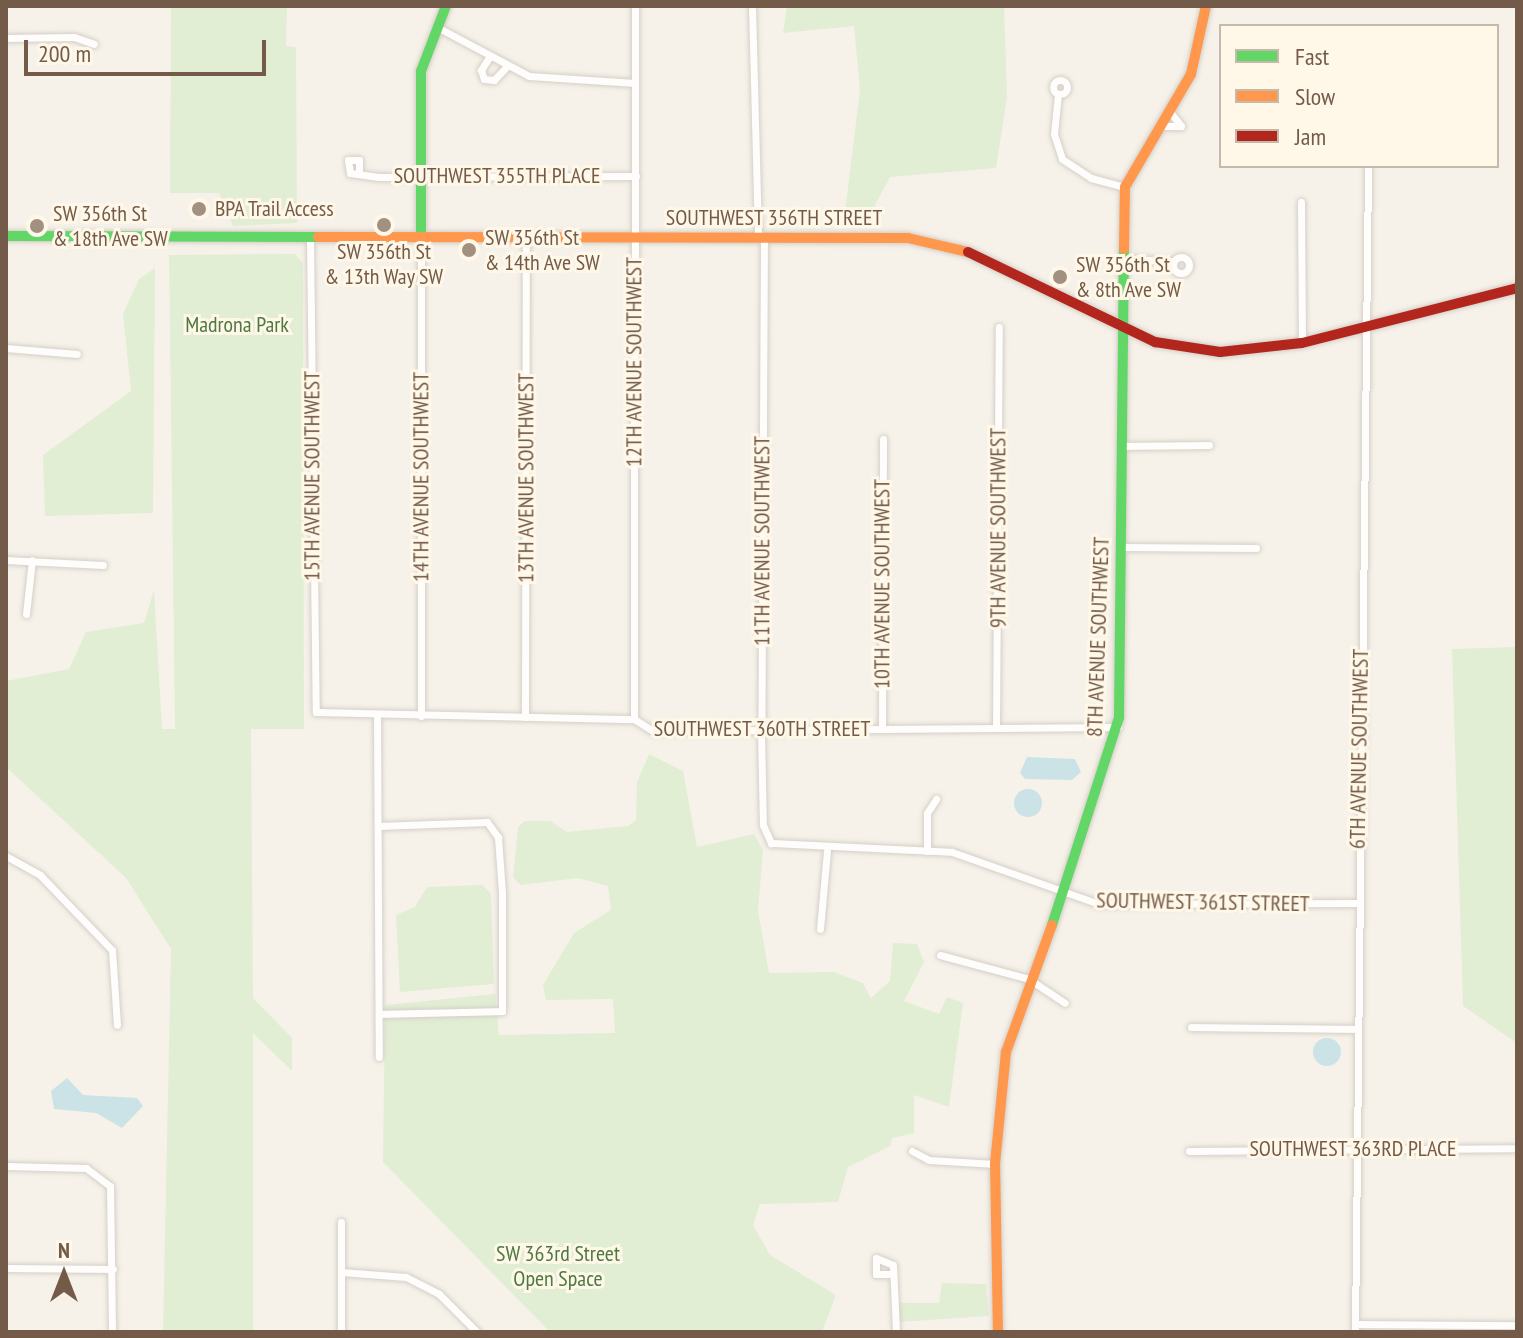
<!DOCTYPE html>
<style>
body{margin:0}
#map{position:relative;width:1523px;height:1338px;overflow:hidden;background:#f6f2e9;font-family:"PT Sans Narrow",sans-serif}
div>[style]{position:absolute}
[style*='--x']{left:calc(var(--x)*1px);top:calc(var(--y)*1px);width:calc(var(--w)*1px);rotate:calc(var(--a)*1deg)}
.green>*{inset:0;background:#e1eed4}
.water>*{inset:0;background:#cbe3e7}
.round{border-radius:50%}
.roads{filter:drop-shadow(0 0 2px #d5cfc7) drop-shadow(0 0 2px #d5cfc7)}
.street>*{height:7px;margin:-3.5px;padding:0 3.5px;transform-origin:3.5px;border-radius:3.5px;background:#fefdfc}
.street>.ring{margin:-3.5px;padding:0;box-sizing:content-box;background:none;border:7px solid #fefdfc;border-radius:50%}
.fast>*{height:10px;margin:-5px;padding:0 5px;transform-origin:5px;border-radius:5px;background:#63d668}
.slow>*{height:10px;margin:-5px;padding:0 5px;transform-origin:5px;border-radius:5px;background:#ff974d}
.jam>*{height:10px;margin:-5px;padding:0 5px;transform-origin:5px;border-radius:5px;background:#b3261e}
.dots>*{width:22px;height:22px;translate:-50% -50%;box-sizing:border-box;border:4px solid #fff8e9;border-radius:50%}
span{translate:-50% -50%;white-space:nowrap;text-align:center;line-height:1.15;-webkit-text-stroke:6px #fff8e9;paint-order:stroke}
.street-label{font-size:22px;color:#745b49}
.poi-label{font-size:22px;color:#745b49}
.left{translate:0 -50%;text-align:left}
.park-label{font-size:22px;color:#4e7a41}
.frame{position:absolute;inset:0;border:8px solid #745b49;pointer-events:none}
.legend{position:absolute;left:1219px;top:24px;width:280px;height:144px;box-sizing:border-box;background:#fff8e9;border:2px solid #c7b9a9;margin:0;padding:10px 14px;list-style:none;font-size:24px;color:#745b49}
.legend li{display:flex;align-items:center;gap:16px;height:40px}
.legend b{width:40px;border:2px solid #c7b9a9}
.north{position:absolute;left:24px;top:1234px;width:80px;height:80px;-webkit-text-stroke:6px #fff8e9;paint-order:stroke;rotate:0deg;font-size:22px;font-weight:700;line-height:32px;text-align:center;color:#745b49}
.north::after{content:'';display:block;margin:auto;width:28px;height:36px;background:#745b49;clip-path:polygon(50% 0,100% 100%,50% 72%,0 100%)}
.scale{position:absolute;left:24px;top:40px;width:242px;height:36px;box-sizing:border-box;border:4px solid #745b49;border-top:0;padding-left:10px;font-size:24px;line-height:28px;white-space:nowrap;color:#745b49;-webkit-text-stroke:6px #fff8e9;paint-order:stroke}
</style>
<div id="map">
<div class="green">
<div style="clip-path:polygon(171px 6px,287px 6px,286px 46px,296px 47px,297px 223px,233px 226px,219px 193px,170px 193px)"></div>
<div style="clip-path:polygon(787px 6px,1004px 6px,1007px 97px,996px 168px,890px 177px,873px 209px,845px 212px,860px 90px,854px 26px,783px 33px)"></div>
<div style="clip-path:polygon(169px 255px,295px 254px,303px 263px,304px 729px,251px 729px,253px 998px,292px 1038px,292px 1071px,253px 1033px,253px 1332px,163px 1332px,171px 949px,126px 878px,6px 767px,6px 681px,69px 669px,86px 632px,144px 623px,154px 590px,162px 729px,175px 729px)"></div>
<div style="clip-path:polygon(155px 268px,153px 513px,45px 516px,43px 455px,131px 391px,123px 314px,139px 279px)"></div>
<div style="clip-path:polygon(1517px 647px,1517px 1043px,1463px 1006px,1452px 649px)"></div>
<div style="clip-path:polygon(649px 754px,683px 771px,697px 847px,754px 834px,763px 850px,758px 911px,769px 973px,834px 972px,863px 983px,871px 998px,890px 981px,893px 943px,917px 944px,924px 962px,904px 1001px,939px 1014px,947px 997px,963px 1003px,949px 1107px,914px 1095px,914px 1133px,892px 1138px,890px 1146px,848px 1167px,838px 1202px,760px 1204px,753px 1225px,770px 1255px,836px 1295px,822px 1332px,550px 1332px,383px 1162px,385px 1005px,495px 994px,499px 1035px,615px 1033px,613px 999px,546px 1000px,543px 985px,574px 933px,611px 910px,608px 886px,578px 878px,520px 885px,513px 877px,518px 827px,525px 821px,550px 821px,567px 832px,628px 826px,636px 820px,637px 782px)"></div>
<div style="clip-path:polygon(483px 885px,491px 894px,494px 984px,400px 992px,396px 915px,415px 907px,427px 887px)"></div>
<div style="clip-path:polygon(942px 1283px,986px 1284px,989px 1316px,898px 1322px,896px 1303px,939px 1303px)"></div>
</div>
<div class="water">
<div style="clip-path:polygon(1027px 757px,1075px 759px,1081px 772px,1072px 780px,1025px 779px,1020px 773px)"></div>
<div class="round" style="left:1014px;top:789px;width:28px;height:28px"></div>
<div class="round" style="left:1313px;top:1038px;width:28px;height:28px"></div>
<div style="clip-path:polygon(67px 1078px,83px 1095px,137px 1098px,143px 1106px,122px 1128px,96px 1113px,54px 1109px,51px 1091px)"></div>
</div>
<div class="roads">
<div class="street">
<div style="--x:752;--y:6;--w:232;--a:88.5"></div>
<div style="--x:437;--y:27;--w:104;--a:28"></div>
<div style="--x:529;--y:76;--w:106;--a:3.8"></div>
<div style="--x:6;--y:38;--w:68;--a:-0.8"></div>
<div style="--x:74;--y:37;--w:21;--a:19"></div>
<div style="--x:490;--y:56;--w:17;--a:123"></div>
<div style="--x:481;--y:70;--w:9;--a:72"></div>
<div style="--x:484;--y:79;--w:10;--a:6"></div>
<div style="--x:494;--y:80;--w:18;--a:-47"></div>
<div class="ring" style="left:1053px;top:80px;width:7px;height:7px"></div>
<div style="--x:1058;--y:94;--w:40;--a:95.7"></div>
<div style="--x:1054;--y:134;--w:26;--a:72"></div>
<div style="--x:1062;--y:159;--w:35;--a:33"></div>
<div style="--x:1091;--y:178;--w:35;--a:15"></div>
<div style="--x:1161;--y:126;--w:20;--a:0"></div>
<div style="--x:1181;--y:126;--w:18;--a:-128"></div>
<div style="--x:359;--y:171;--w:11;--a:-90"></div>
<div style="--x:359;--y:160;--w:11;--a:180"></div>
<div style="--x:348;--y:160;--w:13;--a:81"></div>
<div style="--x:350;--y:173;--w:29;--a:8"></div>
<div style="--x:379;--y:177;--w:257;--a:-0.2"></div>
<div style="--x:1301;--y:202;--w:141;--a:89.6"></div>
<div style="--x:764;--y:237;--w:495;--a:90.3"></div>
<div style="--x:761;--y:732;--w:93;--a:88.8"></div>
<div style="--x:763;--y:825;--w:20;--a:66"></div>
<div style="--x:771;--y:843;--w:181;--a:2.8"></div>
<div style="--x:952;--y:852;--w:156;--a:19.5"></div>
<div style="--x:1099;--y:904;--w:258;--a:-0.2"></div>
<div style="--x:421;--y:238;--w:478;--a:90"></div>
<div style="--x:310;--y:239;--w:473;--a:89.3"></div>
<div style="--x:316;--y:712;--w:318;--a:1.3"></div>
<div style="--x:634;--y:719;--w:22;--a:32"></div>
<div style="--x:653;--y:731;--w:465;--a:-0.5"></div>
<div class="ring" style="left:1173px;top:257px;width:9px;height:9px"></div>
<div style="--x:1122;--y:258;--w:51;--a:4.5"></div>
<div style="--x:6;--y:348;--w:71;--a:4.8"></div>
<div style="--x:1121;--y:446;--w:88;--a:-0.7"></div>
<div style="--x:1122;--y:547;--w:134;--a:0.4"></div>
<div style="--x:6;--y:560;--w:97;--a:3"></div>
<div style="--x:26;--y:614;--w:54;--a:-83.7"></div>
<div style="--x:377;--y:716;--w:341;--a:89.7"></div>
<div style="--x:525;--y:717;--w:478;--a:-89.9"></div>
<div style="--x:634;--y:719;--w:713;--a:-89.92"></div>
<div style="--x:996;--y:728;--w:401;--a:-89.6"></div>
<div style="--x:882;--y:729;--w:290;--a:-89.8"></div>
<div style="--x:378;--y:826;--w:109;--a:-2.1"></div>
<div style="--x:487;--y:822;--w:19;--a:54"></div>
<div style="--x:498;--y:837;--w:56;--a:85.9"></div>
<div style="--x:502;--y:893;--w:118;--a:90"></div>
<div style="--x:502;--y:1011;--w:122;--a:178.6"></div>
<div style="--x:927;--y:851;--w:38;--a:-90"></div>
<div style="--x:927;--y:813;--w:17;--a:-57"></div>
<div style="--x:6;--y:856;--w:39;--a:29"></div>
<div style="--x:40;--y:875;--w:104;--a:46.2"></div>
<div style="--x:112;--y:950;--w:75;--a:86.2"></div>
<div style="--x:820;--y:929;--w:78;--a:-84.9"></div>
<div style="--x:940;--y:955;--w:92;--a:15.1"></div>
<div style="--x:1029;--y:979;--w:43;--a:33.7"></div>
<div style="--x:1191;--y:1027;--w:167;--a:0.7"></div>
<div style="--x:912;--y:1151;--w:19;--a:28"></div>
<div style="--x:929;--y:1160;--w:66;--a:3.5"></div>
<div style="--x:1189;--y:1151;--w:328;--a:-0.5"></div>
<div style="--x:6;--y:1166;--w:80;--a:1.4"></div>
<div style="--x:86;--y:1168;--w:30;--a:37"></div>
<div style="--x:110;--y:1186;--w:146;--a:89.2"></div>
<div style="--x:341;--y:1222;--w:110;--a:90"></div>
<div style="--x:6;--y:1268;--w:107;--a:0.5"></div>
<div style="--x:341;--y:1272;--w:65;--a:4.4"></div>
<div style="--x:406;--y:1277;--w:37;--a:27"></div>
<div style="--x:439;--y:1294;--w:54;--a:45"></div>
<div style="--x:889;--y:1274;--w:13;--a:180"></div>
<div style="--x:876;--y:1274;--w:16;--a:-90"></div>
<div style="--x:876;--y:1258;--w:18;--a:22"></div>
<div style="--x:893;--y:1265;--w:67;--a:87.4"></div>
<div style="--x:1355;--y:1324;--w:162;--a:0.4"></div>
<div style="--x:1355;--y:1332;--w:1166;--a:-89.36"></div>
</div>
<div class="fast">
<div style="--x:6;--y:236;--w:312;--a:0.2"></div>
<div style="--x:421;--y:238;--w:167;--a:-90"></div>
<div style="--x:421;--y:71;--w:70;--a:-69"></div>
<div style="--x:1052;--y:925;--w:218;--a:-72.1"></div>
<div style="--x:1119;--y:718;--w:469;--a:-89.4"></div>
</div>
<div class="slow">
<div style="--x:318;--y:237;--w:590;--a:0.1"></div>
<div style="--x:908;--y:238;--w:62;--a:13.1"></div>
<div style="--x:1124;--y:249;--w:62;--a:-89.1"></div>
<div style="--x:1125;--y:187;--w:131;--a:-59.7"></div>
<div style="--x:1191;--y:74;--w:70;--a:-77.6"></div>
<div style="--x:998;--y:1332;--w:168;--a:-91"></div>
<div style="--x:995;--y:1164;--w:113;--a:-84.4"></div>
<div style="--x:1006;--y:1052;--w:135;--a:-70.1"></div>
</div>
<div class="jam">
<div style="--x:968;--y:252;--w:208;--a:25.7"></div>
<div style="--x:1155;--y:342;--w:66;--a:8.7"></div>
<div style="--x:1220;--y:352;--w:82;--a:-6.3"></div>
<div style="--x:1302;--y:343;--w:222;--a:-14.3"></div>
</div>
</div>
<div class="dots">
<div style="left:199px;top:209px;background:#a29081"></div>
<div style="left:384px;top:225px;background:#a29081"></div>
<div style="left:37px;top:226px;background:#a29081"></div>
<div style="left:469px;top:250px;background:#a29081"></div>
<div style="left:1060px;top:277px;background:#a29081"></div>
</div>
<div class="street-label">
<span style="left:497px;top:176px">SOUTHWEST 355TH PLACE</span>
<span style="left:774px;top:218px">SOUTHWEST 356TH STREET</span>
<span style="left:634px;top:362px;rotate:-90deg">12TH AVENUE SOUTHWEST</span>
<span style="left:312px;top:476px;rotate:-90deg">15TH AVENUE SOUTHWEST</span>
<span style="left:421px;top:477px;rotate:-90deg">14TH AVENUE SOUTHWEST</span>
<span style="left:526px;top:478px;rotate:-90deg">13TH AVENUE SOUTHWEST</span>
<span style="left:998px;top:528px;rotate:-90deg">9TH AVENUE SOUTHWEST</span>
<span style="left:762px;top:541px;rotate:-90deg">11TH AVENUE SOUTHWEST</span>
<span style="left:882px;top:584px;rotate:-90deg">10TH AVENUE SOUTHWEST</span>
<span style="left:1098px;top:637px;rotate:-88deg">8TH AVENUE SOUTHWEST</span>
<span style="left:762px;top:729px">SOUTHWEST 360TH STREET</span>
<span style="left:1359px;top:749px;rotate:-89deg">6TH AVENUE SOUTHWEST</span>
<span style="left:1203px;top:902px;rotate:1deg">SOUTHWEST 361ST STREET</span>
<span style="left:1353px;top:1149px">SOUTHWEST 363RD PLACE</span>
</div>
<div class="poi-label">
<span class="left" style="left:215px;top:209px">BPA Trail Access</span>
<span class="left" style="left:53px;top:226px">SW 356th St<br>&amp; 18th Ave SW</span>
<span class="left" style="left:485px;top:250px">SW 356th St<br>&amp; 14th Ave SW</span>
<span style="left:384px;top:264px">SW 356th St<br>&amp; 13th Way SW</span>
<span class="left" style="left:1076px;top:277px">SW 356th St<br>&amp; 8th Ave SW</span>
</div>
<div class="park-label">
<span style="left:237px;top:325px">Madrona Park</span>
<span style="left:558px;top:1266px">SW 363rd Street<br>Open Space</span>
</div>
<div class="frame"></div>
<ul class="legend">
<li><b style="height:10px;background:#63d668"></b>Fast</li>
<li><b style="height:10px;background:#ff974d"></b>Slow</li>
<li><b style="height:10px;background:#b3261e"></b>Jam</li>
</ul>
<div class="north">N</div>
<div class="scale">200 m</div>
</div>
